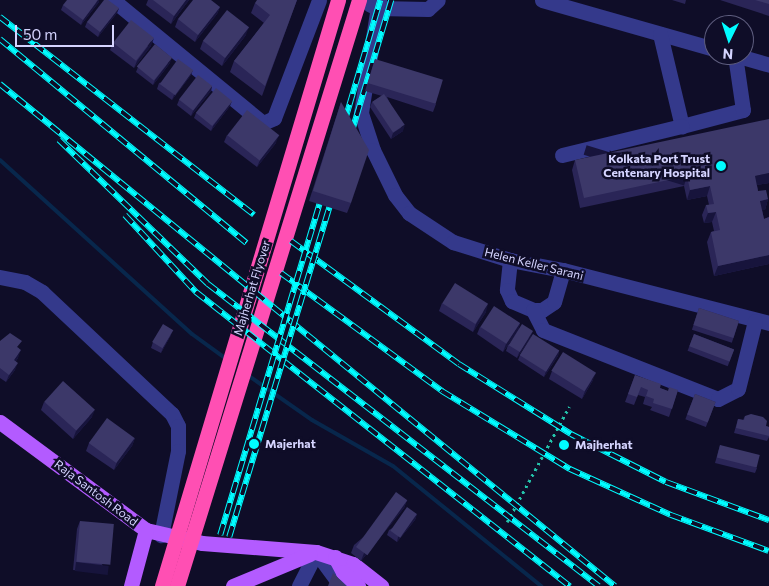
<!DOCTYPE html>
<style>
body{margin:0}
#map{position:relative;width:769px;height:586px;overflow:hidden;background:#0f0d28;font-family:Commissioner,sans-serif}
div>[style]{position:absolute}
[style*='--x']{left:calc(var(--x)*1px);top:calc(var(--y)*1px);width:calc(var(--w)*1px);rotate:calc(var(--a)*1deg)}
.stream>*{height:4px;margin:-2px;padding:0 2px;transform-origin:2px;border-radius:2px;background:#08274c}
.path>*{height:2.5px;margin-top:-1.25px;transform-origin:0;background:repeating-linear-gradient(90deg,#24c3ab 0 2.5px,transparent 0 6.5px)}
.minor>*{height:15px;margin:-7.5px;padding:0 7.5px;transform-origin:7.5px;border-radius:7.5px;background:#34398b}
.major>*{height:15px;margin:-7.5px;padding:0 7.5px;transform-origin:7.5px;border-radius:7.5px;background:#b35bff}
.highway>*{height:15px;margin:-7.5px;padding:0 7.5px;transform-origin:7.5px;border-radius:7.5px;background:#ff4fb3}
.rail>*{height:5.5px;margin-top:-2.75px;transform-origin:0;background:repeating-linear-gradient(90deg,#0f0d28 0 11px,#00fcff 0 22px);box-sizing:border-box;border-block:1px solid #00fcff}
.wall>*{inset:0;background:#2a2557;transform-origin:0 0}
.shaded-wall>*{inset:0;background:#17143c;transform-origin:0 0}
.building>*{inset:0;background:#3c3869;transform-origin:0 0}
.dots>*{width:14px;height:14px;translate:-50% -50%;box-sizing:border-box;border:2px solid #0f0d28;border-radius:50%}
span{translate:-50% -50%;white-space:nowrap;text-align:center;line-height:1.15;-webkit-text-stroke:5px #0f0d28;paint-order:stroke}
.poi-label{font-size:12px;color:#d5d4ff;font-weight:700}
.right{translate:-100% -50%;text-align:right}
.left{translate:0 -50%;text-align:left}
.street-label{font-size:12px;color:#d5d4ff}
.north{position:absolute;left:704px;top:15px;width:50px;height:50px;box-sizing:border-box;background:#0f0d28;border:1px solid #5e5d7e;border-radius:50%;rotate:184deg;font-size:14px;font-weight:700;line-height:20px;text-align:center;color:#d5d4ff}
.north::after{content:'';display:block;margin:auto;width:18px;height:22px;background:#00fcff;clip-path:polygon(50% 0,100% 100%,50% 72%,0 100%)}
.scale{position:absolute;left:15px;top:25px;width:99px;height:22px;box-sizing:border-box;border:2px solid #d5d4ff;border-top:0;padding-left:6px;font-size:15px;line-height:18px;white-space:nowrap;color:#d5d4ff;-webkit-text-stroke:4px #0f0d28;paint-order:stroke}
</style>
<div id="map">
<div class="stream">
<div style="--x:0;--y:160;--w:259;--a:42.2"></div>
<div style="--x:192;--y:334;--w:41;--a:36"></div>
<div style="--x:249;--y:376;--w:77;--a:34.9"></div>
<div style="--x:312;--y:420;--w:93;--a:29.6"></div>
<div style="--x:393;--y:466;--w:191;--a:39"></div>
</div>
<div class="path">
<div style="--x:507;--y:522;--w:131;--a:-61.7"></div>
</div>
<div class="minor">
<div style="--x:113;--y:0;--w:194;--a:39.4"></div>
<div style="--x:263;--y:123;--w:12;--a:-24"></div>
<div style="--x:274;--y:118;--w:126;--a:-69.1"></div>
<div style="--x:379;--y:0;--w:114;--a:99.1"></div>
<div style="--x:361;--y:113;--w:39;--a:72"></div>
<div style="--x:373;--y:150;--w:50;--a:63.9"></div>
<div style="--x:395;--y:195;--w:23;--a:52"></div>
<div style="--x:409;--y:213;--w:53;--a:33.4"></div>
<div style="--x:453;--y:242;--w:60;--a:17.5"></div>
<div style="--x:510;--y:260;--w:54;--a:10.7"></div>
<div style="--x:563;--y:270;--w:213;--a:14.4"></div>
<div style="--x:542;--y:0;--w:179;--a:15.9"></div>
<div style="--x:369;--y:4;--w:9;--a:27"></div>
<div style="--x:377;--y:8;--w:51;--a:1.1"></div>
<div style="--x:428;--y:9;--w:13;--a:-42"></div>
<div style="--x:660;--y:34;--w:95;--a:76.6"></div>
<div style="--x:682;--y:126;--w:63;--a:-14.7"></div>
<div style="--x:743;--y:110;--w:56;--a:-98.3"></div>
<div style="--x:735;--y:55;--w:35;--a:16"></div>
<div style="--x:562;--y:155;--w:123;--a:-13.6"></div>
<div style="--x:510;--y:260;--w:30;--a:96"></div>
<div style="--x:507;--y:290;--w:12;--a:66"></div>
<div style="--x:512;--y:301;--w:23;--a:23"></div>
<div style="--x:533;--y:310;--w:9;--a:0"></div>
<div style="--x:542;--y:310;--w:14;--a:-34"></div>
<div style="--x:554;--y:302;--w:33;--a:-74"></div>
<div style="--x:0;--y:277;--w:25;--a:11"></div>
<div style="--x:25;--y:282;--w:20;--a:30"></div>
<div style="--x:42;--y:292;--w:178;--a:43.2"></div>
<div style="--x:172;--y:414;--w:13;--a:63"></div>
<div style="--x:178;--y:426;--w:25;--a:90"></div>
<div style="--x:178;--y:451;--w:86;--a:101.4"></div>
<div style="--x:533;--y:310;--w:22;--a:63"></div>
<div style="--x:543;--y:330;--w:188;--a:21.5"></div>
<div style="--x:718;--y:399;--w:22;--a:-27"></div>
<div style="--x:738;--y:389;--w:70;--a:-76"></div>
<div style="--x:299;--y:586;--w:38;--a:-63"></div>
<div style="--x:316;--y:552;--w:42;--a:53.7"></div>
</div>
<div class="major">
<div style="--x:0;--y:422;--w:182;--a:36.5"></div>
<div style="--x:146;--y:530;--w:57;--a:13.1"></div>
<div style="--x:202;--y:543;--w:114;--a:4.5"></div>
<div style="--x:316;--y:552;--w:39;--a:18"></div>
<div style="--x:353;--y:564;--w:36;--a:38"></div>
<div style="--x:335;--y:557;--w:17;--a:62"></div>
<div style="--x:343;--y:572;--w:21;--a:43"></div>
<div style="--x:131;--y:586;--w:58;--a:-75"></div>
<div style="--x:233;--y:586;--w:83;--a:-22.6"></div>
</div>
<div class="highway">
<div style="--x:162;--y:586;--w:612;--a:-73.28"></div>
<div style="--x:177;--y:586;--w:614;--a:-72.75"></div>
</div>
<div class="rail">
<div style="--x:0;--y:17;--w:322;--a:37.9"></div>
<div style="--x:0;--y:39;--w:320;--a:39.6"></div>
<div style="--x:0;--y:84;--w:794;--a:39.22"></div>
<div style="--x:343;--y:126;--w:131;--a:-73.6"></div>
<div style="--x:350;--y:137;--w:143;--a:-73.3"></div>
<div style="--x:59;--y:140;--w:207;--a:44"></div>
<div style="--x:208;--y:284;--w:494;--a:37.7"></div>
<div style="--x:125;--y:215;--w:105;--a:47.3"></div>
<div style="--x:196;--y:292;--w:476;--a:38.2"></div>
<div style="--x:291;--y:241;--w:208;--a:36.2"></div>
<div style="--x:459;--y:364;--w:132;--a:32"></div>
<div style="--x:571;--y:434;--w:106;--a:26.8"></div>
<div style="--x:666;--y:482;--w:110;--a:20.3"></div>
<div style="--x:281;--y:273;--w:200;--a:36.2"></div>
<div style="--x:442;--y:391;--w:150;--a:31.4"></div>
<div style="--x:570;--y:469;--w:111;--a:24.5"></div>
<div style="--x:671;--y:515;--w:104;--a:20.2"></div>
<div style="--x:220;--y:535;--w:359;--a:-73.3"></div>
<div style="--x:229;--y:537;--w:358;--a:-73.1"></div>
</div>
<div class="wall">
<div style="clip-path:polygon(148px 0,189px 0,171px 24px,146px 5px)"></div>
<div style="clip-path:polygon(297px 0,262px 96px,230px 72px,234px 61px,264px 23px,251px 13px,255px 3px)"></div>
<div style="clip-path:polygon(672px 0,686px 0,685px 4px)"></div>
<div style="clip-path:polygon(720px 0,769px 0,769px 16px)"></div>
<div style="clip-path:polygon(99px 2px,81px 25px,61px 10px,63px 5px)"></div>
<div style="clip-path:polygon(220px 7px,217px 14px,195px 42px,175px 27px,178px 19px)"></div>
<div style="clip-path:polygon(119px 8px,117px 13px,98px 37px,85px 27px,87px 22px)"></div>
<div style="clip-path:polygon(246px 35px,222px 66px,200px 49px,203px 41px)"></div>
<div style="clip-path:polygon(113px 43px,151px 46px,134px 68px,110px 50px)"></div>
<div style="clip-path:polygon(375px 59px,436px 104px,433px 112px,387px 97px,403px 131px,391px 139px,370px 107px,372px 102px,382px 96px,365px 91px)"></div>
<div style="clip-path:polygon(170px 63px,153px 85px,136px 72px,138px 67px)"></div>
<div style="clip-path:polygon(191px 75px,172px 100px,157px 89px,159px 83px)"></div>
<div style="clip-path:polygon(212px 86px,211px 91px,191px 116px,177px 105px,179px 100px)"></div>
<div style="clip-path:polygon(341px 102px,351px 203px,347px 213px,309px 201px)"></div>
<div style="clip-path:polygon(230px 106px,211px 131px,194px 118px,196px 113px)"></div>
<div style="clip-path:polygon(227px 135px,276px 143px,257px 167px,224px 142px)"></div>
<div style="clip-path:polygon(575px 160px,769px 183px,757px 185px,758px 191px,768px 199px,765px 210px,762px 210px,764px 219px,769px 217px,769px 264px,714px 276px,707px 242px,711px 232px,714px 231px,712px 222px,704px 223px,702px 215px,706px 205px,709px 205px,707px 196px,687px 200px,684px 186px,580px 208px,572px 170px)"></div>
<div style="clip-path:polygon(442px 303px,486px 312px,473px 332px,439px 311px)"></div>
<div style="left:699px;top:308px;width:42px;height:23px;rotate:18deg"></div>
<div style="clip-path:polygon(520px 323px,518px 331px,503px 352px,477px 334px,480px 327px)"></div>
<div style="left:694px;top:334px;width:43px;height:18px;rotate:21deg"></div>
<div style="clip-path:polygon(171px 335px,161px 353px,151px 348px,153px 342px)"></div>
<div style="clip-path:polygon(531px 337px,517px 358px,506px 351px,508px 345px)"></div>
<div style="clip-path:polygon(0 341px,19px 348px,18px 358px,16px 361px,15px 370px,6px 382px,0 378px)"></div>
<div style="clip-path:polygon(559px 350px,558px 356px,544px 377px,518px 360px,520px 355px)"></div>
<div style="clip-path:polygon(552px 371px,593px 380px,582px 399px,549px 379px)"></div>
<div style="clip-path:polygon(635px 375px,660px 388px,668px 391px,678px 390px,669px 417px,650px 410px,652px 407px,643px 404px,645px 397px,638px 395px,634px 405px,625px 402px)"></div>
<div style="left:695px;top:394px;width:22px;height:27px;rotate:21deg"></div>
<div style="clip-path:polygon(44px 402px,92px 417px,73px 439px,41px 410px)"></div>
<div style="clip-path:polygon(745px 416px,766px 426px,769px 427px,769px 437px,767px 441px,734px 433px,738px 419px,743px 420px)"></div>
<div style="clip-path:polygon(135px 438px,132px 446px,114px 470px,86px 451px,89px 443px)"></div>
<div style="clip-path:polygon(720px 445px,757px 468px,755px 473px,715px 463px)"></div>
<div style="clip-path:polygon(407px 500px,404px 508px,361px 561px,351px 553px,354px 545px)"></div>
<div style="clip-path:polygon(417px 514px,415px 520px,397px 542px,387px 535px,389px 530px)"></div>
<div style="clip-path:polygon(80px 521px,107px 574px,73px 570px,77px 529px)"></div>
</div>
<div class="shaded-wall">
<div style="clip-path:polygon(98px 0,99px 0,99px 2px,81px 25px,83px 20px)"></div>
<div style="clip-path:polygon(186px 0,189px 0,171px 24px,174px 16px)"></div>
<div style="clip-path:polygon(220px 7px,217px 14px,195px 42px,198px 35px)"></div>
<div style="clip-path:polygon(119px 8px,117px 13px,98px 37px,100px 32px)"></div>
<div style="clip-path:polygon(249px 27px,246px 35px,222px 66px,225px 58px)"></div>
<div style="clip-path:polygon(154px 38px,151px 46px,134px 68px,137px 61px)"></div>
<div style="clip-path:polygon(172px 58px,170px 63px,153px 85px,155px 80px)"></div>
<div style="clip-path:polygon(193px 70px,191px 75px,172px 100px,174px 95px)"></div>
<div style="clip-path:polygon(212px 86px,211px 91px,191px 116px,193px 111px)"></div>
<div style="clip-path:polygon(232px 101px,230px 106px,211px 131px,213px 126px)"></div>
<div style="clip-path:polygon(405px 125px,403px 131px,391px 139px,393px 133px)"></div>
<div style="clip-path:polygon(279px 135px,276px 143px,257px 167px,260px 160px)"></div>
<div style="clip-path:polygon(769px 173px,769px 183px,751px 186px,755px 176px)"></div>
<div style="left:687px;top:176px;width:10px;height:105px;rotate:107deg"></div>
<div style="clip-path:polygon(710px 186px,707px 196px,687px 200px,690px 190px)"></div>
<div style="clip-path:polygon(768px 199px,765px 210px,756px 211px,760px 201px)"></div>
<div style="clip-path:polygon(716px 212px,712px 222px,704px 223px,708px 213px)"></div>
<div style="clip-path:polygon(769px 255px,769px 264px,714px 276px,718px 266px)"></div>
<div style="clip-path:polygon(488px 304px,486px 312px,473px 332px,476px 324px)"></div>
<div style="clip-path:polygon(520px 323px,518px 331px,503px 352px,506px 344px)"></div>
<div style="clip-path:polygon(173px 330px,171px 335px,161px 353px,163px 348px)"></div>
<div style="clip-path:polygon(533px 331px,531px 337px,517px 358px,519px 353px)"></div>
<div style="clip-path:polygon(21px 350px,18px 358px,11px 368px,14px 360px)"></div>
<div style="clip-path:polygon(559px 350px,558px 356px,544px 377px,546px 371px)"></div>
<div style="clip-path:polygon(18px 363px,15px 370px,6px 382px,9px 375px)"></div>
<div style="clip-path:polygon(596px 373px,593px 380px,582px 399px,585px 391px)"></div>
<div style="clip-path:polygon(95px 410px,92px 417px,73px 439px,76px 431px)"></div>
<div style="clip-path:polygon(135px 438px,132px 446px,114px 470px,117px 462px)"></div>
<div style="clip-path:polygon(407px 500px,404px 508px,361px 561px,364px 553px)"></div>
<div style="clip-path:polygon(417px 514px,415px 520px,397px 542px,398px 537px)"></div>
<div style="left:76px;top:562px;width:33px;height:9px;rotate:7deg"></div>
</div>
<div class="building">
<div style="clip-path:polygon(67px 0,98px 0,83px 20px,63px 5px)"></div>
<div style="clip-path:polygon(104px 0,108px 0,119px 8px,100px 32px,87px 22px)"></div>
<div style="clip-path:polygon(153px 0,186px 0,174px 16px)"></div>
<div style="clip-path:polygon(193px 0,211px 0,220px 7px,198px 35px,178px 19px)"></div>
<div style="clip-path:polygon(257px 0,297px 0,265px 86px,234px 61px,270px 15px,255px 3px)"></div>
<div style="clip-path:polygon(755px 0,769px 0,769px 4px)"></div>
<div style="left:227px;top:10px;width:28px;height:39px;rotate:38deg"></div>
<div style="left:131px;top:20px;width:29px;height:29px;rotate:38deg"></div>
<div style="left:155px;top:44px;width:22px;height:29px;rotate:39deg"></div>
<div style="left:178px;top:59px;width:19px;height:31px;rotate:36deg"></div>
<div style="left:375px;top:59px;width:71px;height:25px;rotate:17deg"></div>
<div style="left:198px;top:75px;width:18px;height:31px;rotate:38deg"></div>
<div style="left:216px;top:88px;width:21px;height:32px;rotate:39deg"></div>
<div style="left:384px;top:94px;width:37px;height:14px;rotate:56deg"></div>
<div style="clip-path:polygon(341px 102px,369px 150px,351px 203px,313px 191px)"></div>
<div style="left:247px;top:110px;width:41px;height:32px;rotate:38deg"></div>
<div style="clip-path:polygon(769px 119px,769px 173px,755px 176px,758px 191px,766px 190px,768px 199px,760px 201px,764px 219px,769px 217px,769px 255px,718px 266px,711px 232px,720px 230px,716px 212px,708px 213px,706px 205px,714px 204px,710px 186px,690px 190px,687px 176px,584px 198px,575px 160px)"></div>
<div style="left:455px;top:283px;width:39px;height:24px;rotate:32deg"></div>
<div style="left:494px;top:306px;width:31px;height:25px;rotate:33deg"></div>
<div style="left:699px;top:308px;width:42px;height:18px;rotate:18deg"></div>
<div style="left:163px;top:324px;width:12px;height:21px;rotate:31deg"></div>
<div style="left:522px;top:324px;width:13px;height:25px;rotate:32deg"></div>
<div style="clip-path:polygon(10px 333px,22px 341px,17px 347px,21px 350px,14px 360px,18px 363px,9px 375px,0 368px,0 341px)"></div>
<div style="left:533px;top:334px;width:31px;height:25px;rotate:32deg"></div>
<div style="left:694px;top:334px;width:43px;height:13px;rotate:21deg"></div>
<div style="left:563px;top:352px;width:39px;height:22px;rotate:32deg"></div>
<div style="clip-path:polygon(635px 375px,661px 384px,660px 388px,668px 391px,669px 387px,678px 390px,672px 409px,653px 403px,654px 399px,646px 396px,648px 390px,641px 387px,637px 397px,628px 394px)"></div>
<div style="left:63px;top:381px;width:43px;height:28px;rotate:42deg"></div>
<div style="left:695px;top:394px;width:22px;height:22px;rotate:21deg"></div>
<div style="clip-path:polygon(751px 414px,763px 417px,767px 421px,766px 426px,769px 427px,769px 436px,736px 428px,738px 419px,744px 420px,745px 416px)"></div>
<div style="left:107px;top:418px;width:34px;height:31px;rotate:36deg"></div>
<div style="left:720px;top:445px;width:41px;height:13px;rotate:14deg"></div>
<div style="left:396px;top:492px;width:14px;height:68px;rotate:36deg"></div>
<div style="left:407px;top:507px;width:12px;height:29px;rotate:35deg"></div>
<div style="left:80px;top:521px;width:34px;height:41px;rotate:5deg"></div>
<div style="clip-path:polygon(333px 573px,346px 586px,328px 586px)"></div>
</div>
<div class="dots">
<div style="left:721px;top:166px;background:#00fcff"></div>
<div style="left:254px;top:444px;background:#00fcff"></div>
<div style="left:564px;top:445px;background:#00fcff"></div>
</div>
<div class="poi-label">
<span class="right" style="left:710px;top:166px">Kolkata Port Trust<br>Centenary Hospital</span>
<span class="left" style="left:265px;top:444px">Majerhat</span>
<span class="left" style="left:575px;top:445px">Majherhat</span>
</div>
<div class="street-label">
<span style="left:534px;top:264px;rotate:14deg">Helen Keller Sarani</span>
<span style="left:252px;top:288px;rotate:-73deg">Majherhat Flyover</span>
<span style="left:96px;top:493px;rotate:37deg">Raja Santosh Road</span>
</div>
<div class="north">N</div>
<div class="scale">50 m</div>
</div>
